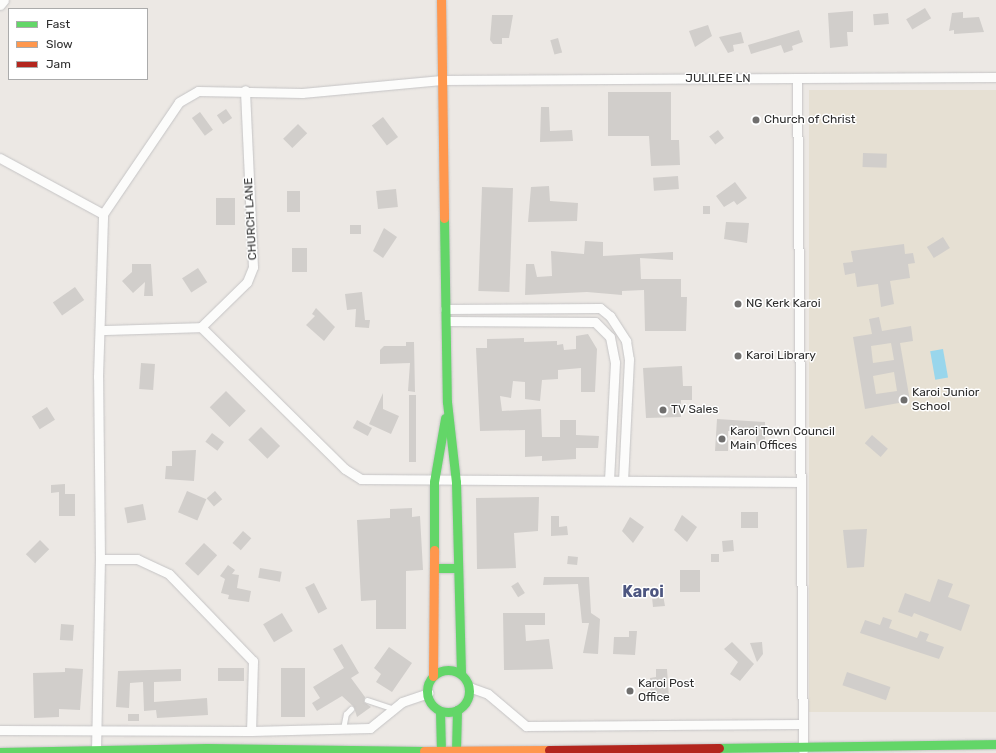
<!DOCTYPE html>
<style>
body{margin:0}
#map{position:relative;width:996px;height:753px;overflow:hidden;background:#ece8e4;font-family:Rubik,sans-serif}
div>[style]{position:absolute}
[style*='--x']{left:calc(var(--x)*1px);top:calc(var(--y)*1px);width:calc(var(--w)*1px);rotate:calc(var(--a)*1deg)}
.education>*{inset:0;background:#e6e0d3;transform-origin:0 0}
.water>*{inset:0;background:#99d6ec;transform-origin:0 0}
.building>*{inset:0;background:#d1cecb;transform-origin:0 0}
.roads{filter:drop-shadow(0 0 1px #c5c4c5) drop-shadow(0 0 1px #c5c4c5)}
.lane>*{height:4.5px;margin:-2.25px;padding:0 2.25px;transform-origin:2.25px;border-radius:2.25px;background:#fcfcfb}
.street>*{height:9px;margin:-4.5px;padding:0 4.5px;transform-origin:4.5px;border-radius:4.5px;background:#fcfcfb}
.fast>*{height:9px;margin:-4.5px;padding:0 4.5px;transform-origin:4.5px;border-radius:4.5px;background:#63d668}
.fast>.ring{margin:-4.5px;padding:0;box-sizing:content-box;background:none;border:9px solid #63d668;border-radius:50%}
.slow>*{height:9px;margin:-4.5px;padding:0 4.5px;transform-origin:4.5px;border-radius:4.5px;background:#ff974d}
.jam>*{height:9px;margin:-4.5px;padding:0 4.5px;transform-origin:4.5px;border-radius:4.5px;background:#b3261e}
.dots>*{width:11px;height:11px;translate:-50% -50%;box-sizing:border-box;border:2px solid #fff;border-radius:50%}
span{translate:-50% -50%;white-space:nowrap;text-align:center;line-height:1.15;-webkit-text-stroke:3px #fff;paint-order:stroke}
.street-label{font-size:12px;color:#2e2e2e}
.poi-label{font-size:12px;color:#2e2e2e}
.left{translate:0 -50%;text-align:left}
.district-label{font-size:16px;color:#4d5680;font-weight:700}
.legend{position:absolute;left:8px;top:8px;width:140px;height:72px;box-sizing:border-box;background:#fff;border:1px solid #ababab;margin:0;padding:5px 7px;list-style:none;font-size:12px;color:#2e2e2e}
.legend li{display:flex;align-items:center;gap:8px;height:20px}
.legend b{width:20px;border:1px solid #ababab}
</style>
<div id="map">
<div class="education">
<div style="left:809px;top:90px;width:187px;height:622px"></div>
</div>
<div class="water">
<div style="left:943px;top:349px;width:29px;height:13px;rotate:80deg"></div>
</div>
<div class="building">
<div style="left:925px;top:8px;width:12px;height:22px;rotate:59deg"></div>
<div style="clip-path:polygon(853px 11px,853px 32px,847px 32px,848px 46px,830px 48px,828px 13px)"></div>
<div style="clip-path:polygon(963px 12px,963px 18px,979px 17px,984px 32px,954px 34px,954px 30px,949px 31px,952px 13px)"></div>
<div style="left:888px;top:13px;width:11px;height:15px;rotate:85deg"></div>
<div style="clip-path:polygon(492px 15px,513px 15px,509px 38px,502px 38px,502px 44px,493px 44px,490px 40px)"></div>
<div style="clip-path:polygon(708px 25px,712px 36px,695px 47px,689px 31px)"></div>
<div style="clip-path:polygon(799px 30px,803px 42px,792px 46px,793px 50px,784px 53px,781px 45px,751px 54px,748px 45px)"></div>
<div style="clip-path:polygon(741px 32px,744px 43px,733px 45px,734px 51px,728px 53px,719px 37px)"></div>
<div style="left:558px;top:38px;width:15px;height:8px;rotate:74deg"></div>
<div style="clip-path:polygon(608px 92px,671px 92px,671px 140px,679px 140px,680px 165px,651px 166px,649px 136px,608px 136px)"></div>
<div style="clip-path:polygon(541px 107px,549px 107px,550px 131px,572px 130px,573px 141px,540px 142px)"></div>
<div style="left:226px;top:109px;width:11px;height:11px;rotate:56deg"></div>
<div style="left:200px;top:112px;width:22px;height:10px;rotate:54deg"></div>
<div style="left:383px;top:117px;width:25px;height:14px;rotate:53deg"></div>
<div style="left:298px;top:124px;width:13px;height:21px;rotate:45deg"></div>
<div style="left:718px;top:130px;width:10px;height:11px;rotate:53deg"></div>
<div style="left:863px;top:153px;width:24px;height:14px;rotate:2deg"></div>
<div style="left:678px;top:176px;width:13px;height:25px;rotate:86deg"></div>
<div style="clip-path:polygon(735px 182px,747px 198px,737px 205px,734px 201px,724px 207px,716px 196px)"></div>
<div style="clip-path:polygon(549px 186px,550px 201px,578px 203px,577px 221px,528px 222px,531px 187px)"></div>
<div style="left:482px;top:187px;width:31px;height:104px;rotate:2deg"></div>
<div style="left:396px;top:189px;width:18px;height:20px;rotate:84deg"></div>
<div style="left:287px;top:191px;width:13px;height:21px"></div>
<div style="left:216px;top:198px;width:19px;height:27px"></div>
<div style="left:703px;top:206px;width:7px;height:8px"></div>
<div style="clip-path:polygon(726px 222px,749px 223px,747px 243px,724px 239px)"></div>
<div style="left:350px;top:225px;width:11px;height:9px"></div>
<div style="clip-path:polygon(384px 228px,397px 237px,383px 258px,373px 251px)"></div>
<div style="left:943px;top:237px;width:13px;height:19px;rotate:58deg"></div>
<div style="clip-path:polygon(585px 241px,603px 242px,603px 256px,673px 252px,673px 260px,640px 258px,641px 279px,681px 279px,681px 297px,687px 297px,686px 331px,645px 331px,644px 290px,622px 291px,622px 295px,587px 292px,525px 295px,526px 264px,534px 264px,537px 277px,552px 276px,551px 251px,584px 254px)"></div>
<div style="clip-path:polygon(904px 244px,905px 254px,913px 253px,915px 263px,908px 264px,910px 278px,890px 281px,894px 304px,881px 307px,878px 284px,857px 287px,855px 273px,845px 275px,843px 263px,853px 262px,851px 251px)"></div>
<div style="left:307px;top:248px;width:24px;height:15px;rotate:90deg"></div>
<div style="clip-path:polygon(132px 264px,151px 264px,153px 296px,144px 296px,145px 282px,133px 293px,122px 281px,132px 272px)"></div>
<div style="left:198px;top:268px;width:17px;height:19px;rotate:57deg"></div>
<div style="left:75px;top:287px;width:16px;height:27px;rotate:55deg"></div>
<div style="clip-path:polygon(362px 292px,365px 320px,370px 320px,369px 328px,355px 327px,356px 309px,347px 310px,345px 294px)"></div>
<div style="clip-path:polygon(316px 308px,335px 327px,324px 341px,306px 325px,315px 316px,312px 314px)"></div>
<div style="clip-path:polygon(evenodd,879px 317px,882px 331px,911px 326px,913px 341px,900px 343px,910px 401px,865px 409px,853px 337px,872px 334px,869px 319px,879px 317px,891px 343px,894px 360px,873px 363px,871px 346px,891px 343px,879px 317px,894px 372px,897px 391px,876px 394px,873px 376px,894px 372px)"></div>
<div style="clip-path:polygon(588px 334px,597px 349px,595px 392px,581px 392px,581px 368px,558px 370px,558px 379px,542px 380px,540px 401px,525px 399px,525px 382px,513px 381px,511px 398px,500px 396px,502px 411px,541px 409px,542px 437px,560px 437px,560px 420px,576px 420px,576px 435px,599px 436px,598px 448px,576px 448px,576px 459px,542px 461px,542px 456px,525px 457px,525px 430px,480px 431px,476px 348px,487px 348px,487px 339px,524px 338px,524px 342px,557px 341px,557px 345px,563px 344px,564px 350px,576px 349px,576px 336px)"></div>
<div style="clip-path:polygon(406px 342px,414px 342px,415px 392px,408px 391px,410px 363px,380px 364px,380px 350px,384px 346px,406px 346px)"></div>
<div style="left:141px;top:363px;width:14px;height:26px;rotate:4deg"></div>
<div style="clip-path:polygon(682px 366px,683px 386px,692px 386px,692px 400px,681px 400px,681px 417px,646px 418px,643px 368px)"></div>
<div style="left:226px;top:391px;width:28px;height:23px;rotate:45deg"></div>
<div style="clip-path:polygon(383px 393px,383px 409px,399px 416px,391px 434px,369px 424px)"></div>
<div style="left:409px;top:395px;width:7px;height:67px"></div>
<div style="left:47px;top:407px;width:15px;height:18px;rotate:58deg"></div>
<div style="clip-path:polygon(717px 419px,765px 422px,765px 445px,756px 445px,756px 432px,728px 431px,728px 451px,715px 451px)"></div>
<div style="left:357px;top:420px;width:17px;height:9px;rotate:28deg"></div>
<div style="left:261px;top:427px;width:27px;height:18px;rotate:45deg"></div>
<div style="left:212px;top:433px;width:15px;height:11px;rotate:37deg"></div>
<div style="left:872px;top:435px;width:21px;height:11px;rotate:41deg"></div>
<div style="clip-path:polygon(196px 450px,194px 481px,165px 479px,166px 466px,172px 466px,172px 451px)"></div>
<div style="clip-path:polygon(65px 484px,65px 494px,75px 494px,75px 516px,59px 516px,59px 492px,51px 493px,51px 485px)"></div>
<div style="left:187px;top:491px;width:21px;height:23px;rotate:23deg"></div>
<div style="left:215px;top:491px;width:11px;height:11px;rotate:49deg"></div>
<div style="clip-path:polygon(539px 497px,538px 531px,514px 533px,516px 568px,477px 569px,476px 498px)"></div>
<div style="left:143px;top:504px;width:16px;height:19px;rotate:79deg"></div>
<div style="clip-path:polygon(412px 508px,412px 517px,420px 516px,423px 570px,406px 571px,406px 629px,376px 629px,376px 600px,361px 601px,357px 520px,390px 518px,390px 509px)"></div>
<div style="left:741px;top:512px;width:17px;height:16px"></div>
<div style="clip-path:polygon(682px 515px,697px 527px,687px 542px,674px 530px)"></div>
<div style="clip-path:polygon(551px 516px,559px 516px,559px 527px,567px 526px,568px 535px,551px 536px)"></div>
<div style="clip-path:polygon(630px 517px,644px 527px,633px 543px,622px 531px)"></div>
<div style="clip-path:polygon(867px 529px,864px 567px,847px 568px,843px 530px)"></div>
<div style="left:243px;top:531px;width:11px;height:16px;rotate:41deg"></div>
<div style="left:40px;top:540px;width:13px;height:20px;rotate:45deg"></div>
<div style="left:733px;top:540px;width:11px;height:11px;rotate:85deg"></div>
<div style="left:204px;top:543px;width:18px;height:28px;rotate:43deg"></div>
<div style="left:711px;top:554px;width:8px;height:8px"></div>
<div style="left:568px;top:556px;width:10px;height:8px;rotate:6deg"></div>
<div style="clip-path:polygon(228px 565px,235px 570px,232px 574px,239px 575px,237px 588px,251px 591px,249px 602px,228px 599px,229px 595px,221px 593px,225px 579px,220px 576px)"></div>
<div style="left:260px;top:568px;width:22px;height:10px;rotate:10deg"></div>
<div style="left:680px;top:570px;width:20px;height:22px"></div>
<div style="clip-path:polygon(544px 577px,589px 577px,591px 613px,600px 619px,598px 654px,583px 653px,589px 623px,582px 623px,578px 584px,543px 585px)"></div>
<div style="clip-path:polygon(938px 579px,953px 584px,948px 597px,970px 605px,961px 631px,914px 613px,912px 617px,898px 612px,905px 593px,930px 602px)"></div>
<div style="left:518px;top:582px;width:13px;height:8px;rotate:58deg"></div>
<div style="left:314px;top:583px;width:29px;height:10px;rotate:63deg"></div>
<div style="clip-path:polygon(663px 595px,665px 606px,653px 607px,652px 597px)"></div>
<div style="left:282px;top:613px;width:21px;height:22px;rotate:59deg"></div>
<div style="clip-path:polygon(503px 613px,545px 613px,545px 625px,525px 625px,526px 641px,549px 639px,553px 669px,504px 670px)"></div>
<div style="clip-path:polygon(883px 617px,892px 620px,889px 628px,917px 638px,920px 631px,929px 634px,926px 641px,944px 647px,939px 659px,860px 633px,865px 620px,880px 625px)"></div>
<div style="left:61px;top:624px;width:13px;height:16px;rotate:4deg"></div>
<div style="clip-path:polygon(629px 631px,637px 631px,635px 655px,613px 654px,614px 637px,629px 637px)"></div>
<div style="clip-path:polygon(732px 642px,754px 664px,740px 681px,730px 674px,738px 662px,724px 649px)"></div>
<div style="clip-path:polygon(762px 642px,763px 654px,757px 662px,750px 643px)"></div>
<div style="clip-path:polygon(342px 644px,359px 673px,351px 678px,365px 697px,364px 702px,371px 707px,357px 717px,354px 707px,342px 696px,317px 711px,312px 703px,320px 698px,313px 687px,344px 668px,333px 649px)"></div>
<div style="clip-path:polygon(389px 647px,412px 663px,392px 692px,376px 682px,381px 674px,374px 668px)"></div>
<div style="clip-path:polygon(65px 668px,83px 669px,80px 710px,59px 709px,59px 717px,34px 718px,33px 673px,65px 672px)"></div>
<div style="left:244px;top:668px;width:13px;height:26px;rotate:90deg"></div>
<div style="left:281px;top:668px;width:24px;height:49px"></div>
<div style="clip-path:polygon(181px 669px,181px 681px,154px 682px,154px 702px,207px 698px,208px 715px,157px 718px,156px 710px,144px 711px,143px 682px,130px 683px,129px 708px,116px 707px,118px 671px)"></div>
<div style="clip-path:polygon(656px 669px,667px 669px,669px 699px,650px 699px,650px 678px,656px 677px)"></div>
<div style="left:847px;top:672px;width:46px;height:14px;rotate:19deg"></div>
<div style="left:128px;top:714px;width:11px;height:7px"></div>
</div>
<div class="roads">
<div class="lane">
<div style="--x:367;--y:700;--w:28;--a:18"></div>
<div style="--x:343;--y:729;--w:15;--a:-79"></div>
<div style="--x:346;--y:714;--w:7;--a:-45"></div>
</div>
<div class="street">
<div style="--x:0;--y:5;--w:6;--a:-51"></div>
<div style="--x:797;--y:79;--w:671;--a:89.49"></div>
<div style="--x:0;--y:158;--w:117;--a:28.5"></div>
<div style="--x:445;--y:309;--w:155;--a:-0.4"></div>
<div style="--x:600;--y:308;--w:13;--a:39"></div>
<div style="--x:610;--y:316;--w:30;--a:57"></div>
<div style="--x:626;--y:341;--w:18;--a:81"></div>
<div style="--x:629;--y:359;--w:121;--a:92.8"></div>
<div style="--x:446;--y:321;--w:149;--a:0.4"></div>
<div style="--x:595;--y:322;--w:21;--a:45"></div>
<div style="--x:610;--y:337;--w:25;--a:79"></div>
<div style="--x:615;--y:362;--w:118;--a:92.9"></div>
<div style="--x:201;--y:327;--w:64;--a:-44.4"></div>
<div style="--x:247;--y:282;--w:16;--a:-68"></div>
<div style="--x:253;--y:267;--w:177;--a:-92.6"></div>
<div style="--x:102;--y:330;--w:99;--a:-1.7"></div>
<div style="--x:201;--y:327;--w:202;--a:44.6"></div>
<div style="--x:345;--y:469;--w:19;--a:32"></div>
<div style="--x:361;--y:479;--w:438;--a:0.4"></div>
<div style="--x:100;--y:559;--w:37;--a:0"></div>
<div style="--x:137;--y:559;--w:35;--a:25"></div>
<div style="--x:169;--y:574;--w:121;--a:46"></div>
<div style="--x:253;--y:661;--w:70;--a:91.6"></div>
<div style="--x:469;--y:687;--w:20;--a:20"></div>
<div style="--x:488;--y:694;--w:50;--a:40.1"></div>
<div style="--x:526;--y:726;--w:275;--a:-0.4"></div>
<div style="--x:0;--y:730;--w:251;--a:0.2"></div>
<div style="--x:251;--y:731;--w:119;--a:-1.4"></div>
<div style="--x:370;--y:728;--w:41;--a:-39.1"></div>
<div style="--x:402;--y:702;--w:28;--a:-19"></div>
<div style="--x:96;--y:750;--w:191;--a:-88.8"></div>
<div style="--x:100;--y:559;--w:182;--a:-90.6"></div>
<div style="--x:98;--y:377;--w:163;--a:-88.2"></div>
<div style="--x:103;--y:214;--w:135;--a:-55.8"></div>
<div style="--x:179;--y:102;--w:22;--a:-30"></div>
<div style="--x:198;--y:91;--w:104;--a:1.1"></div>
<div style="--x:302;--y:93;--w:140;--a:-5.3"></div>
<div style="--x:441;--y:80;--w:555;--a:-0.31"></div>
</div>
<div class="fast">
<div style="--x:444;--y:218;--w:184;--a:89.1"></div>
<div style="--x:447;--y:402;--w:81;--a:83.6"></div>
<div style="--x:456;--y:482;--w:192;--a:88.5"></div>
<div style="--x:434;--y:550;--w:68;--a:-90"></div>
<div style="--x:434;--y:482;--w:65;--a:-80.2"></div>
<div style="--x:434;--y:568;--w:24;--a:0"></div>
<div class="ring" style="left:427px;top:670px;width:33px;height:33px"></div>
<div style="--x:440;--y:711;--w:40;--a:88.6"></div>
<div style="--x:719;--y:748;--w:277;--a:-0.8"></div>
<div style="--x:456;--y:751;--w:41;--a:-88.6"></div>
<div style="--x:0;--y:752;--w:207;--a:-1.1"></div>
<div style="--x:207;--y:748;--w:217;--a:0.8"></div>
</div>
<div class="slow">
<div style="--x:441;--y:0;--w:218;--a:89.2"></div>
<div style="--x:433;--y:676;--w:126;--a:-89.5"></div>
<div style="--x:424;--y:751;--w:125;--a:-0.5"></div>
</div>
<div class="jam">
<div style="--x:549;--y:750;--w:170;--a:-0.7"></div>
</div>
</div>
<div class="dots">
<div style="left:756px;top:120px;background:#706f6e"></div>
<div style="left:738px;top:304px;background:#706f6e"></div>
<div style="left:738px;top:356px;background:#706f6e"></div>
<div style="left:904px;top:400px;background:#706f6e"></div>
<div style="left:663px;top:410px;background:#706f6e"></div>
<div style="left:722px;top:439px;background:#706f6e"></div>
<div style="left:630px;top:691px;background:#706f6e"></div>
</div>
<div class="street-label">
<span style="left:718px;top:79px">JULILEE LN</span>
<span style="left:251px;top:219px;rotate:-93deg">CHURCH LANE</span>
</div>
<div class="poi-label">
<span class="left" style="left:764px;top:120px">Church of Christ</span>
<span class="left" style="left:746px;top:304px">NG Kerk Karoi</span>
<span class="left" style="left:746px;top:356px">Karoi Library</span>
<span class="left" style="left:912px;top:400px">Karoi Junior<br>School</span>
<span class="left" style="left:671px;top:410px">TV Sales</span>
<span class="left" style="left:730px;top:439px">Karoi Town Council<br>Main Offices</span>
<span class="left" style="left:638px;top:691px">Karoi Post<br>Office</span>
</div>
<div class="district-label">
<span style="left:643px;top:592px">Karoi</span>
</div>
<ul class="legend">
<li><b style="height:5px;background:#63d668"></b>Fast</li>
<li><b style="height:5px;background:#ff974d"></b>Slow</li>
<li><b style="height:5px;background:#b3261e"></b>Jam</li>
</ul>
</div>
